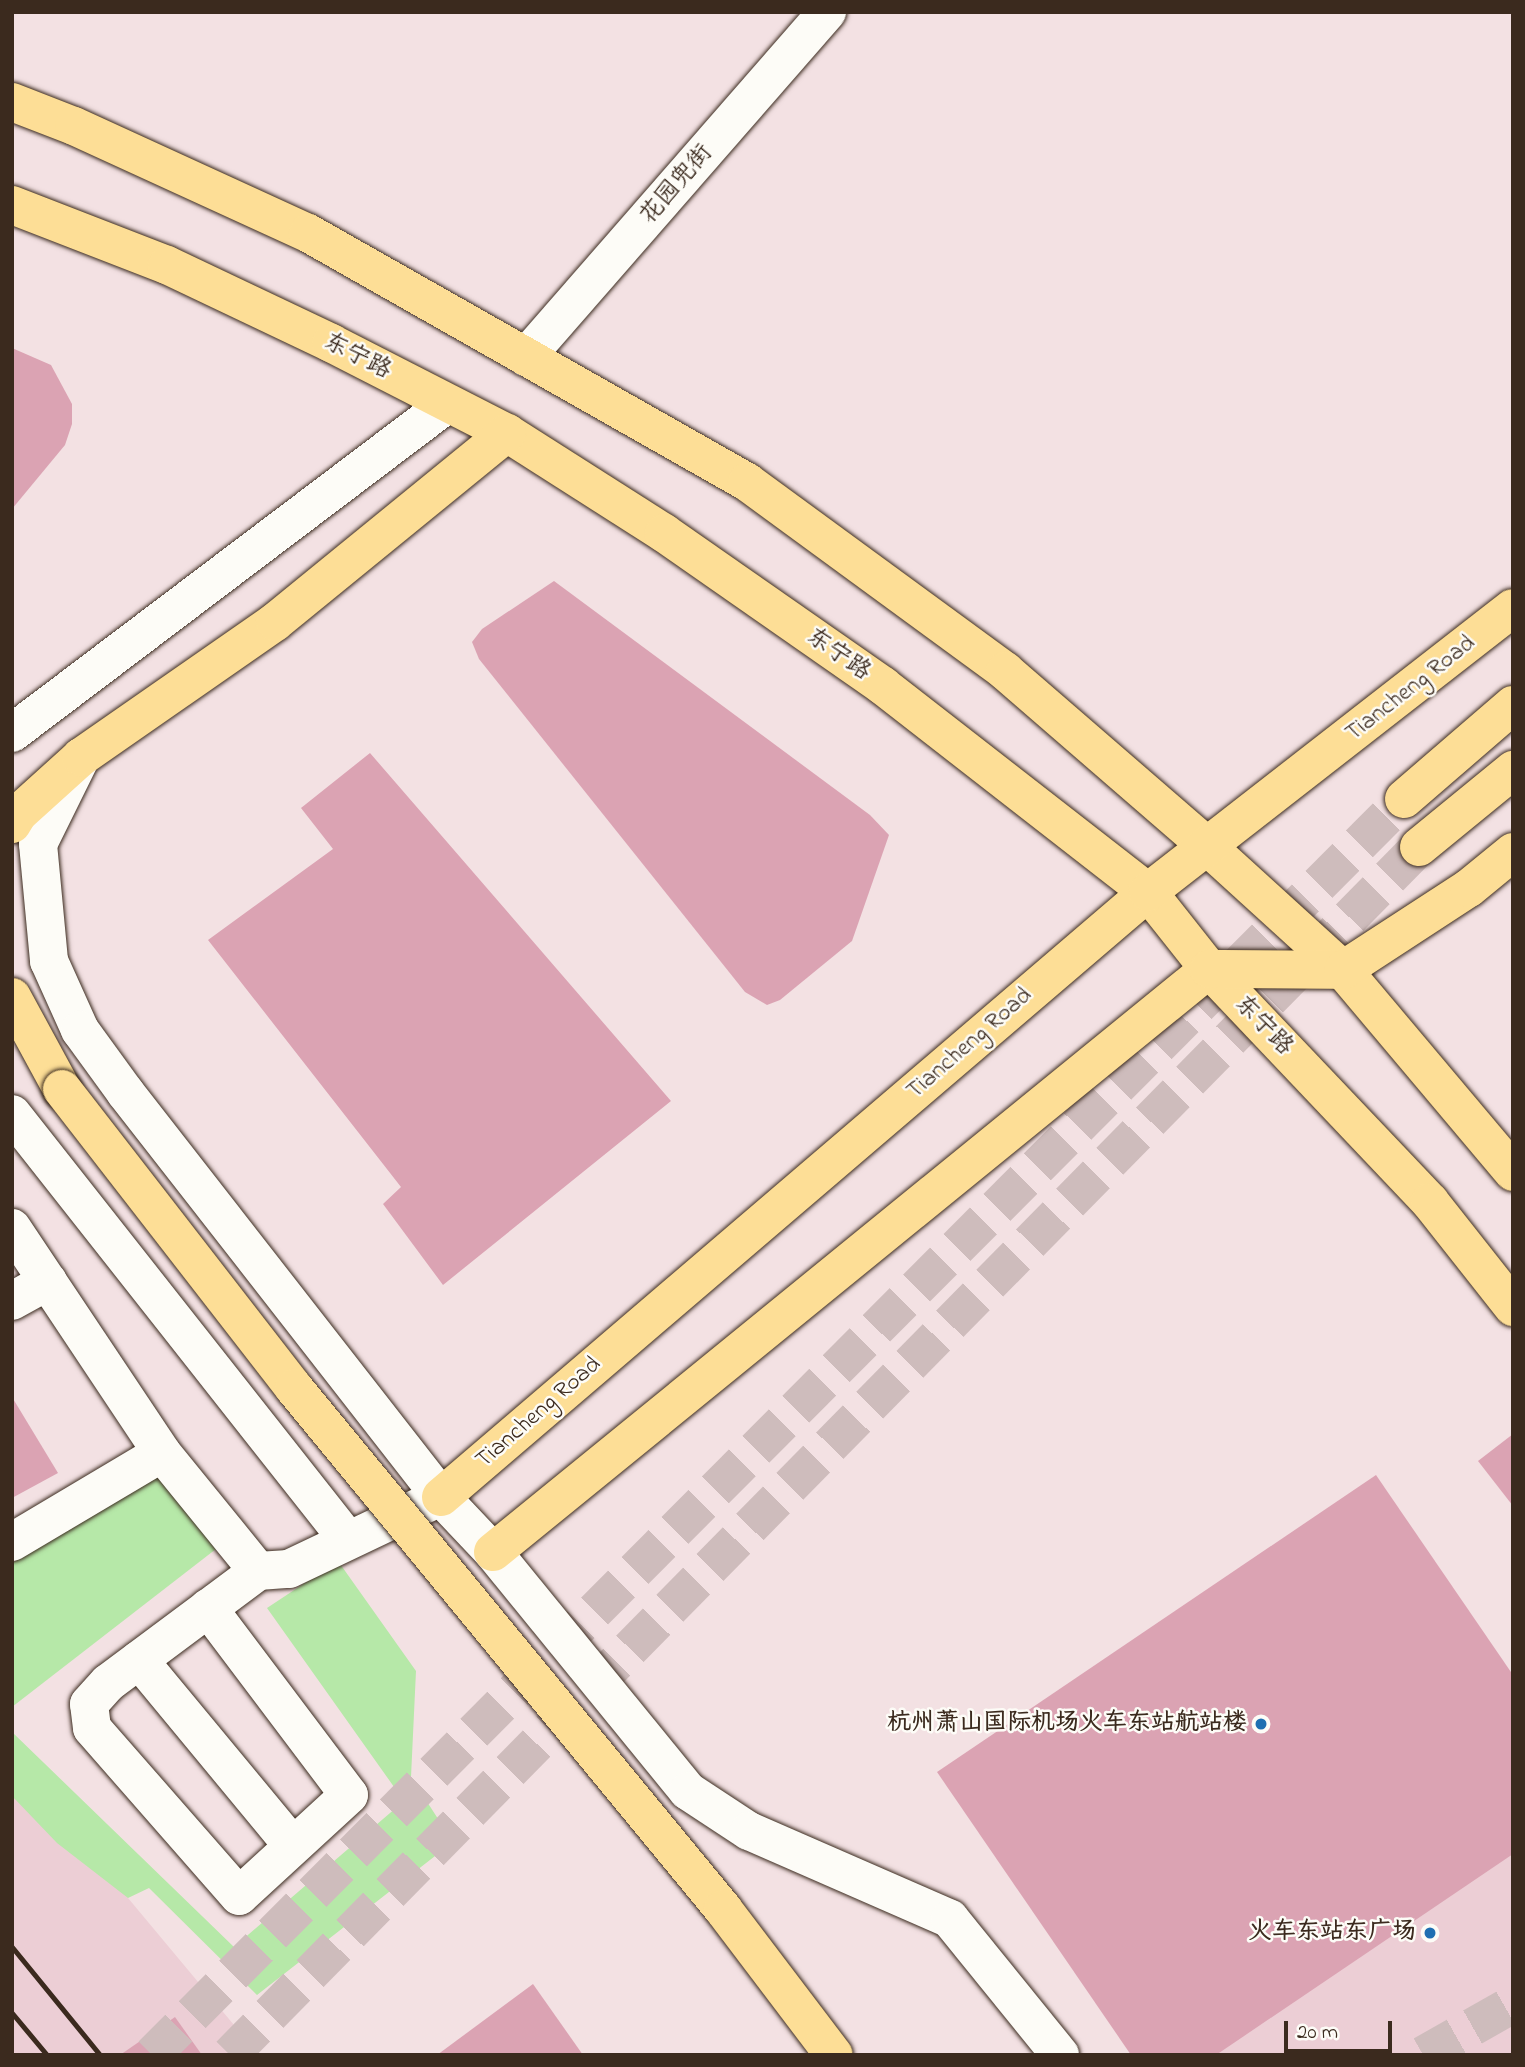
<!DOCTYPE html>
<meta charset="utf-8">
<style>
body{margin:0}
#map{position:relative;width:1525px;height:2067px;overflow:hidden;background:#f3e1e3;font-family:"Indie Flower","LXGW WenKai TC",sans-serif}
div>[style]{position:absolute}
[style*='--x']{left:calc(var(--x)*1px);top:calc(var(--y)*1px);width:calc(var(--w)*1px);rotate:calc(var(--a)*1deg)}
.built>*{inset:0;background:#ecced5}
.green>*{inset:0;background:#b6e8a8}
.building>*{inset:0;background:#dba3b3}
.minor-tunnel>*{height:38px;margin-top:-19px;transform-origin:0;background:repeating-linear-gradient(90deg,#cebcbc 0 38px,transparent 0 57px)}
.major-tunnel>*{height:38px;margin-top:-19px;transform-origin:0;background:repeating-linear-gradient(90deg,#cebcbc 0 38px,transparent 0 57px)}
.roads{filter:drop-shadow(0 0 2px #3b2a1e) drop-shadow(0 0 2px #3b2a1e)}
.minor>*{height:38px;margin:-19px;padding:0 19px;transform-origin:19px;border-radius:19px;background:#fdfcf7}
.major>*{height:38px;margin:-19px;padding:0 19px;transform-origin:19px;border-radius:19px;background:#fdde96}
.rail>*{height:5px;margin:-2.5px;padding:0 2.5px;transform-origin:2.5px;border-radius:2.5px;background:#3b2a1e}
.bridges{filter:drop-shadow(0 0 2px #3b2a1e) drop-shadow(0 0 2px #3b2a1e)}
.major-bridge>*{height:38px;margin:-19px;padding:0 19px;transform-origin:19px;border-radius:19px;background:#fdde96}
.dots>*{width:19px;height:19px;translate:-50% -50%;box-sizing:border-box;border:4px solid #fdfcf7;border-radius:50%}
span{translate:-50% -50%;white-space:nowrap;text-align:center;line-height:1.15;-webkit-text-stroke:5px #fdfcf7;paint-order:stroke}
.street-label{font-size:24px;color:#3b2a1e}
.poi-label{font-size:24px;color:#3b2a1e;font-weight:700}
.right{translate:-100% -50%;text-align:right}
.frame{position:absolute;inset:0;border:14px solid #3b2a1e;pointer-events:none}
.scale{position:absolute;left:1284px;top:2021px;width:108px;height:32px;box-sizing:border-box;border:4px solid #3b2a1e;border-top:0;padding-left:9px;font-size:21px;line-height:24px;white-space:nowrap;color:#3b2a1e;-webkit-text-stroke:5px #fdfcf7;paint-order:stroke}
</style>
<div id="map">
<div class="built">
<div style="clip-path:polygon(12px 1748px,128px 1898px,259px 2055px,12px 2055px)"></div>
<div style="clip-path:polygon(1513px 1840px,1513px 2055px,1213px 2055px)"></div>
</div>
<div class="green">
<div style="clip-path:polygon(158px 1476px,216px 1549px,12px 1707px,12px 1563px)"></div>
<div style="clip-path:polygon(338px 1561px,416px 1671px,411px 1777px,453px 1842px,257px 1995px,149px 1888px,128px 1898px,57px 1843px,12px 1796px,12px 1732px,234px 1947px,404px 1801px,267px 1608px)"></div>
</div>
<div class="building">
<div style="clip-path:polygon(12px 348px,51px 365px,72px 404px,72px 424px,65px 445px,12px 509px)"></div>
<div style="clip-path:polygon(554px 581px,870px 815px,889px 835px,852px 941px,780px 1000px,767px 1005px,745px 992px,479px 659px,472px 642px,482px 629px)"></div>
<div style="clip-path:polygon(370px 753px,671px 1101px,443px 1285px,383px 1204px,401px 1187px,208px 940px,333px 849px,301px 808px)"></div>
<div style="clip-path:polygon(12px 1397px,58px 1473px,12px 1498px)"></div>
<div style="clip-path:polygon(1513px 1434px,1513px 1506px,1478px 1461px)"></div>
<div style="clip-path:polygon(1376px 1475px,1513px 1675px,1513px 1854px,1216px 2055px,1131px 2055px,937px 1772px)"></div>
<div style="clip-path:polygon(533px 1984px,583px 2055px,437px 2055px)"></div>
<div style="clip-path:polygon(175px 2017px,202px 2055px,120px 2055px)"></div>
</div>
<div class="minor-tunnel">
<div style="--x:1423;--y:2055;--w:103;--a:-29.5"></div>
</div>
<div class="major-tunnel">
<div style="--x:152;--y:2055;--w:1773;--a:-45.09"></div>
<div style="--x:230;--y:2055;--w:1695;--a:-45.45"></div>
</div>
<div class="roads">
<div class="minor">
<div style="--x:526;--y:357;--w:458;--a:-48.9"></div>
<div style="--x:12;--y:733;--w:545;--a:-37.1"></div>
<div style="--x:81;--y:757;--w:97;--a:116.3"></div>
<div style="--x:38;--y:844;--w:118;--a:84.6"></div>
<div style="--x:49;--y:961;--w:76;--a:65.8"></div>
<div style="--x:80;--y:1030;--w:77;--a:54"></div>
<div style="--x:125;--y:1092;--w:514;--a:52.04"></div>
<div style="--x:441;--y:1497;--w:76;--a:46.6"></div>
<div style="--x:493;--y:1552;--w:308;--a:50.8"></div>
<div style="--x:688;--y:1791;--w:73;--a:33.3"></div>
<div style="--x:749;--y:1831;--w:219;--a:23.6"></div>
<div style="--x:950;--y:1919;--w:175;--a:51"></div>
<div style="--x:12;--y:1114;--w:541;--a:51.75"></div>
<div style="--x:12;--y:1228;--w:270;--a:56.3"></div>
<div style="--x:162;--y:1453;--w:152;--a:50.9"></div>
<div style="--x:258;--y:1571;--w:31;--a:-4"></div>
<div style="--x:289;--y:1569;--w:154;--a:-25.4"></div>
<div style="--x:12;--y:1301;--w:41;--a:-29.1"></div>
<div style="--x:12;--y:1542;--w:174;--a:-30.7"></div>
<div style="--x:208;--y:1608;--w:234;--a:53"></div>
<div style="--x:349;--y:1795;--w:149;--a:137.4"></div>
<div style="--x:239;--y:1896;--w:223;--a:-131.2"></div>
<div style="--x:92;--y:1728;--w:24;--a:-97"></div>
<div style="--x:89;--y:1704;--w:28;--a:-48"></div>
<div style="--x:108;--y:1683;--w:187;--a:-36.7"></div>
<div style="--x:139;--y:1660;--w:241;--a:50.4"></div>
</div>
<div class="major">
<div style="--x:12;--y:102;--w:66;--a:21.2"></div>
<div style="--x:74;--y:126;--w:257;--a:24.6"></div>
<div style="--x:308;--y:233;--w:505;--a:29.56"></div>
<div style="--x:747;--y:482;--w:320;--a:36.2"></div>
<div style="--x:1005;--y:671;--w:269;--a:40.9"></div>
<div style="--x:1208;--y:847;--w:183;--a:42.3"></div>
<div style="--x:1343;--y:970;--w:264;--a:49.9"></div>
<div style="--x:12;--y:205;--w:166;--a:21.2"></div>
<div style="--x:167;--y:265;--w:182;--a:25.4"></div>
<div style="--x:331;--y:343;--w:198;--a:27.1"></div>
<div style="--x:507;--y:433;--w:186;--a:32.5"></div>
<div style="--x:664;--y:533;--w:267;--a:34.9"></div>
<div style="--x:883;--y:686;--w:336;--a:37.9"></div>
<div style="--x:1148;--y:892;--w:98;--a:51.6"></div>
<div style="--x:1209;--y:969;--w:321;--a:46.5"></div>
<div style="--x:1430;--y:1202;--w:134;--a:51.7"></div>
<div style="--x:1404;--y:799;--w:144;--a:-40.8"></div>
<div style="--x:12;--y:824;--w:12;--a:-59"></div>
<div style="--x:18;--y:814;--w:85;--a:-42.1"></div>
<div style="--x:81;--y:757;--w:236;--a:-34.8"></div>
<div style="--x:275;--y:622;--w:299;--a:-39.2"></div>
<div style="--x:1419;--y:847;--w:122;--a:-39.3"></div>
<div style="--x:12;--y:997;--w:105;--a:61.5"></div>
<div style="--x:441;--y:1497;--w:931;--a:-40.55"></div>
<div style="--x:1148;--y:892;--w:462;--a:-37.9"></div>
<div style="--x:493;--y:1552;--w:923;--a:-39.15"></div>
<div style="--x:1209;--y:969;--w:134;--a:0.4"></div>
<div style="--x:1343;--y:970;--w:150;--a:-33.1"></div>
<div style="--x:1469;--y:888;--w:57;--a:-39.3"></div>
</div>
</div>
<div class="rail">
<div style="--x:12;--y:1947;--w:139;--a:50.8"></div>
<div style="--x:12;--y:2013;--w:55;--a:50.2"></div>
</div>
<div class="bridges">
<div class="major-bridge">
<div style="--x:62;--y:1089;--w:378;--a:52.2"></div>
<div style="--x:294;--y:1388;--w:675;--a:50.53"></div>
<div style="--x:723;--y:1909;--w:183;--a:52.8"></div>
</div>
</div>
<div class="dots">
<div style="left:1261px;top:1724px;background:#1f6fb2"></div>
<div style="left:1430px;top:1933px;background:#1f6fb2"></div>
</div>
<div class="street-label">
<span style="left:677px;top:185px;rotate:-49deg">花园兜街</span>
<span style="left:357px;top:357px;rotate:27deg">东宁路</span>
<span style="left:838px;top:655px;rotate:35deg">东宁路</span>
<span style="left:1411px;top:689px;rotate:-38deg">Tiancheng Road</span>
<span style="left:1263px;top:1026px;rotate:46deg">东宁路</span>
<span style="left:970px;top:1044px;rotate:-41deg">Tiancheng Road</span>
<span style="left:539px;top:1413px;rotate:-41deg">Tiancheng Road</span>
</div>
<div class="poi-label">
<span class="right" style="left:1247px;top:1724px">杭州萧山国际机场火车东站航站楼</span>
<span class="right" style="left:1416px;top:1933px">火车东站东广场</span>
</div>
<div class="frame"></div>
<div class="scale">20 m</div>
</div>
